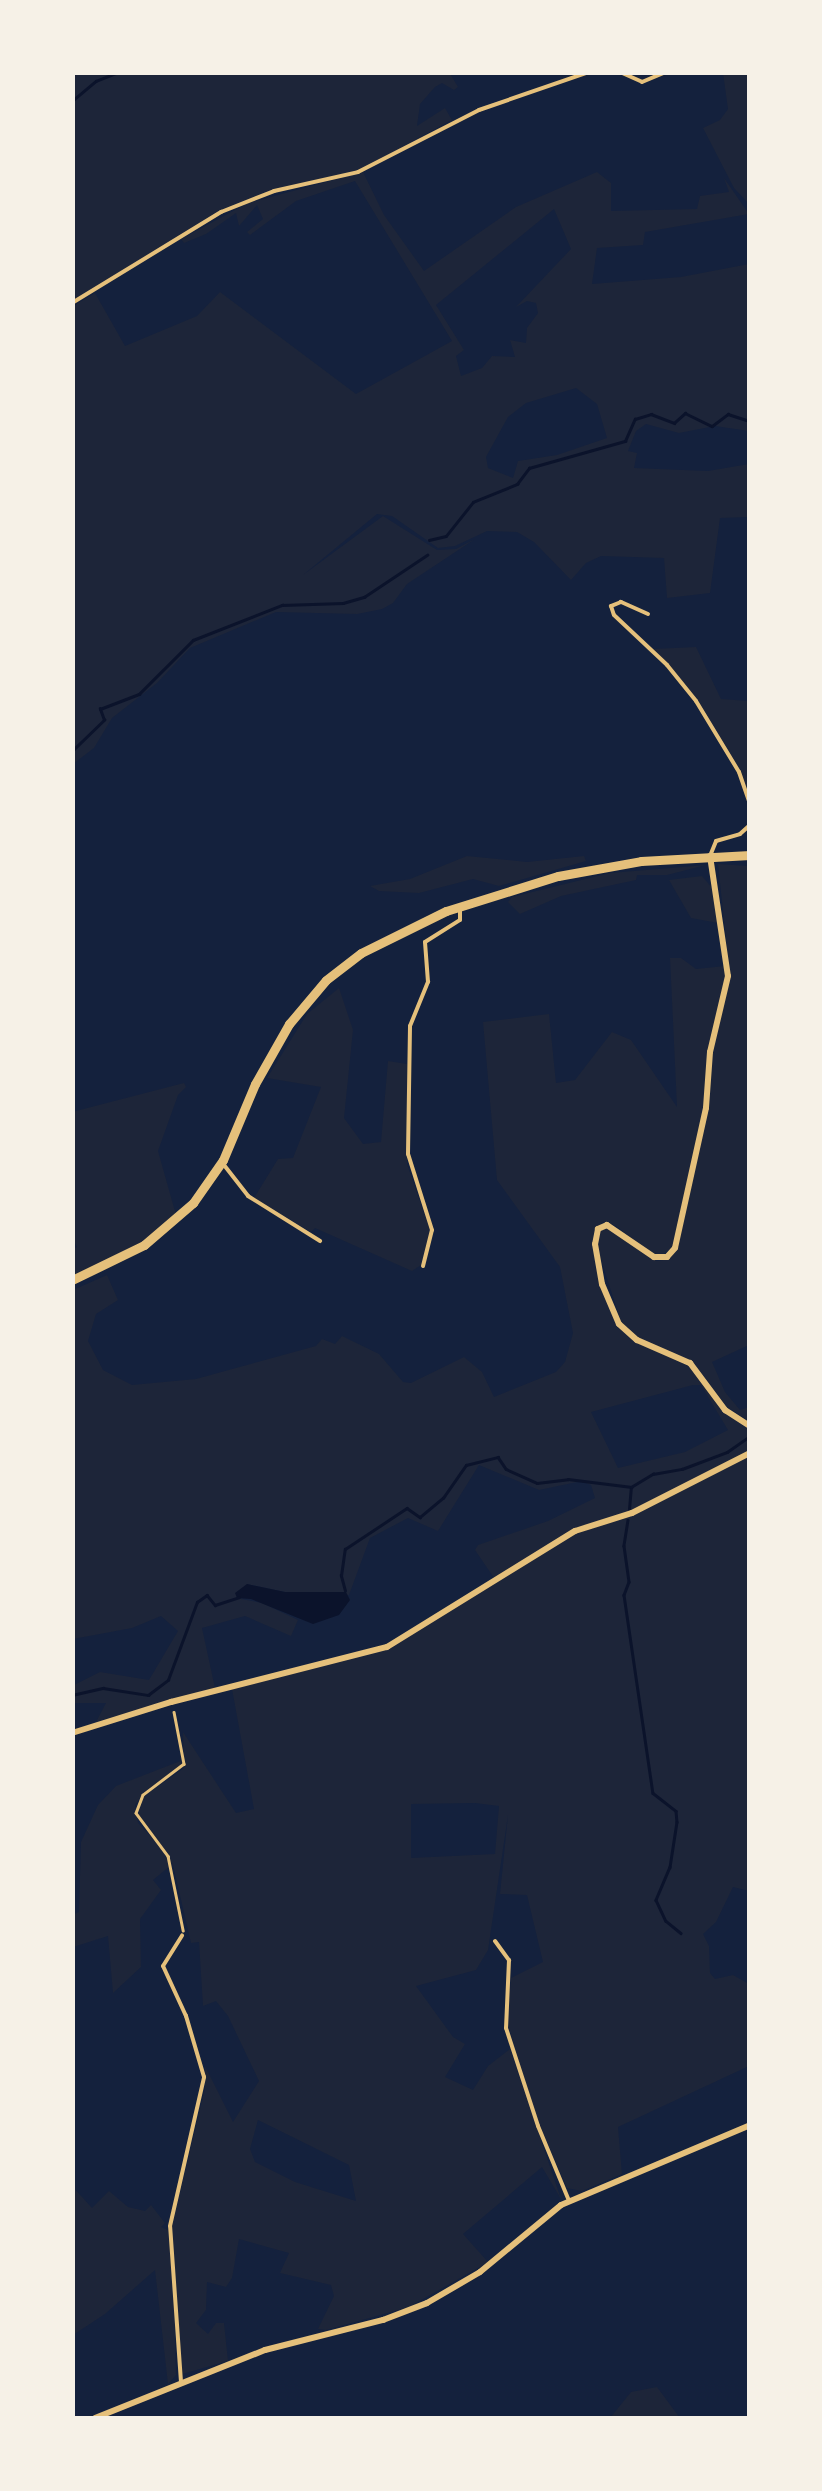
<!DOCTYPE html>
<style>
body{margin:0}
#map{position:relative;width:822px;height:2491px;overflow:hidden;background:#14213d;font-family:"DM Sans",sans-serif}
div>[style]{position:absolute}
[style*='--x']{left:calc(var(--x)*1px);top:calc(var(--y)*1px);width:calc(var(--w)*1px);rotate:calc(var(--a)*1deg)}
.green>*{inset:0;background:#1d2539}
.water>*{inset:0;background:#0b132b}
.stream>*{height:2.5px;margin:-1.25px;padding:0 1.25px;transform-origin:1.25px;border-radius:1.25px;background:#0b132b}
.path>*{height:2.5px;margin:-1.25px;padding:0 1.25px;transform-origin:1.25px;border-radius:1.25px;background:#e5c07b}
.service>*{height:4px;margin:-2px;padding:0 2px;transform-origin:2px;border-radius:2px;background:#e5c07b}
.minor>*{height:6px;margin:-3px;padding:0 3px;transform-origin:3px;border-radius:3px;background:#e5c07b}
.secondary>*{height:9px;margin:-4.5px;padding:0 4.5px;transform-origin:4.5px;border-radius:4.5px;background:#e5c07b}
span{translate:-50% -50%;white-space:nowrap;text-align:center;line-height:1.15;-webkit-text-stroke:8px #f6f1e7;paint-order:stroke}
.frame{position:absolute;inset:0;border:75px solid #f6f1e7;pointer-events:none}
</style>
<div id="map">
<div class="green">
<div style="clip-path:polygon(449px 72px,458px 87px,454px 90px,442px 83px,435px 87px,420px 104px,417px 126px,445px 108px,452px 120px,357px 171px,273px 189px,220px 210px,73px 301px,73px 73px)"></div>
<div style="clip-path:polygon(723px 73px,749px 73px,749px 204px,734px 188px,703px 128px,720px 120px,728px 109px)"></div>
<div style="clip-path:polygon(evenodd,363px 172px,384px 215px,424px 271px,516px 207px,597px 172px,611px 183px,611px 211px,697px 209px,700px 196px,729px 192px,724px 178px,749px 214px,645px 232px,643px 245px,597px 248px,592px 284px,681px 277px,749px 264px,749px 431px,715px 426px,679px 433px,646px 424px,636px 431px,628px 451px,637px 453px,634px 468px,708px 471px,749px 464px,749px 517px,720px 518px,710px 593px,667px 598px,664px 558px,601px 556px,586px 563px,571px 580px,534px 542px,517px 532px,487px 531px,455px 546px,438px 548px,392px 516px,377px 514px,303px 575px,383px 516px,437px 550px,456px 549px,475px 539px,407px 584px,393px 603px,382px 609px,357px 614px,276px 612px,190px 648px,157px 683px,112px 718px,94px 748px,73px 764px,73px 306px,95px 293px,125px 346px,197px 316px,220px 292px,356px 394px,452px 341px,355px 181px,296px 201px,250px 235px,247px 232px,263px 219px,257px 205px,239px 226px,236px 213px,206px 234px,184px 243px,181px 239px,248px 203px,363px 172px,554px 209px,571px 249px,516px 307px,527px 301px,536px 303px,538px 313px,527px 328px,526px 343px,510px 340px,515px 357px,492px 356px,482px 368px,461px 376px,456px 356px,464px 350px,436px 305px,554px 209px,363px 172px,576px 388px,597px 404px,607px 438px,557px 455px,518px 461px,513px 478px,488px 468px,486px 457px,508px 417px,526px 403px,576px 388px)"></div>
<div style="clip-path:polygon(696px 647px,721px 699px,749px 701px,749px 794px,741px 771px,698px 700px,653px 649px)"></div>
<div style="clip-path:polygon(467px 856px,527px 862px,584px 856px,586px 861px,499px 886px,473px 879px,419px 893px,379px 891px,370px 886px,410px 879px)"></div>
<div style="clip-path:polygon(718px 864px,749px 866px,749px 1345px,712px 1362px,725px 1392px,740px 1410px,749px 1407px,749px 1421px,727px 1407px,692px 1361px,638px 1338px,621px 1322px,598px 1250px,598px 1233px,605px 1227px,657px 1261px,669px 1259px,677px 1249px,709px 1109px,713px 1053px,730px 977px)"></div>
<div style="clip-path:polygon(706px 865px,667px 875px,637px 875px,636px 880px,561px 896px,520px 914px,508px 902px,512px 897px,610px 873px)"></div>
<div style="clip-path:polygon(702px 876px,713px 889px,718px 923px,691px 918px,669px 880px)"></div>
<div style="clip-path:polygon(evenodd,670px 958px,681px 958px,696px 969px,725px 966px,725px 976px,704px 1108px,672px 1248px,661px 1256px,652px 1254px,616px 1226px,603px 1222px,593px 1234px,595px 1266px,617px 1325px,636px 1342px,693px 1368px,712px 1397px,749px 1430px,749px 1451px,631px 1511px,574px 1529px,494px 1578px,475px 1550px,478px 1545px,548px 1521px,595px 1498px,591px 1485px,582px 1481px,539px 1490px,479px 1465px,438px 1531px,408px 1518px,370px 1538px,349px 1595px,285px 1592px,247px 1584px,241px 1599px,262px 1603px,298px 1620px,291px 1636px,245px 1616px,202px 1628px,215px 1688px,96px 1722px,106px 1703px,73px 1703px,72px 1686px,100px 1672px,149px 1680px,178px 1631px,161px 1616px,132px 1628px,73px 1639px,73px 1290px,107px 1275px,118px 1300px,96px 1314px,88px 1341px,103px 1370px,132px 1385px,196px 1379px,316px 1346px,322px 1339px,335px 1344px,342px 1336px,379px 1354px,403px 1382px,411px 1383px,464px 1357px,482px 1372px,494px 1397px,556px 1372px,565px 1362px,573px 1333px,560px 1267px,497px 1180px,483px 1022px,549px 1014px,556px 1083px,575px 1080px,612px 1032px,631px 1040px,677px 1107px,670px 958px,693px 1385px,701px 1385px,728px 1430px,685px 1452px,618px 1468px,591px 1412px,693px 1385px)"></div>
<div style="clip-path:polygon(339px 988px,353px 1030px,344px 1118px,363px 1144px,381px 1142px,388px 1061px,407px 1064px,407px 1164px,430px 1230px,421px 1265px,412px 1271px,315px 1228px,311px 1232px,254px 1198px,278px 1159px,293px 1158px,321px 1087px,267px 1078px,307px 1014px)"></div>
<div style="clip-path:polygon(184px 1083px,186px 1087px,178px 1095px,158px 1151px,176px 1215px,142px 1242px,73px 1276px,73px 1249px,77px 1247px,72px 1237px,72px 1112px)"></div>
<div style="clip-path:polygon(evenodd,749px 1456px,749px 1891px,733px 1887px,716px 1922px,703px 1934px,709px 1946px,710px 1973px,715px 1979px,733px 1975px,749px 1984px,749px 2066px,618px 2127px,622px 2174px,582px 2191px,567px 2188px,537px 2119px,507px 2022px,511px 1978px,543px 1962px,527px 1895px,500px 1894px,508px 1815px,488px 1950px,476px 1970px,416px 1986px,453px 2037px,465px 2044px,445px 2077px,473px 2090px,488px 2066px,510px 2049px,561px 2199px,542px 2167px,463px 2234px,488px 2262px,485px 2264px,409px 2307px,326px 2330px,318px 2329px,334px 2296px,331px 2285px,280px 2273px,289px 2253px,239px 2239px,232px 2278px,226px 2287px,207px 2282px,206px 2310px,196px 2323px,208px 2334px,216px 2323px,224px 2323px,228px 2361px,182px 2374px,172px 2226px,205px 2088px,205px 2066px,233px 2122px,259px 2081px,228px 2016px,216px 2001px,203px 2006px,199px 1942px,191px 1943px,173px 1865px,138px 1815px,144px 1796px,184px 1768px,183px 1732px,236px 1813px,254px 1809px,232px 1689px,388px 1650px,576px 1533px,633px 1516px,749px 1456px,475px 1803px,499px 1806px,495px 1854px,411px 1858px,411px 1804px,475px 1803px,749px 1456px,258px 2120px,349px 2165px,356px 2201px,295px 2182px,255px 2162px,250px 2149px,258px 2120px)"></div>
<div style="clip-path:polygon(183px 1760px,178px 1770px,146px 1790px,135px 1805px,138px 1823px,161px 1847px,170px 1866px,153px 1880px,161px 1890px,140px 1919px,141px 1967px,113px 1993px,108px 1936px,73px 1947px,72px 1915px,79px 1912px,81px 1842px,98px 1805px,116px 1786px)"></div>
<div style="clip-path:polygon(72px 2186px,92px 2208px,109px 2191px,128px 2207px,145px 2211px,151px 2205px,165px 2223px,161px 2227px,168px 2230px,174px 2294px,176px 2375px,168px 2384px,155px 2270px,105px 2314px,73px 2335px)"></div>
<div style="clip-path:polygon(657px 2387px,680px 2418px,610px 2418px,631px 2392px)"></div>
</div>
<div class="water">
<div style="clip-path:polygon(247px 1584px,285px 1592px,346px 1592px,350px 1600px,339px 1615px,313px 1624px,251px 1599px,237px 1598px,235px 1593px)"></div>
</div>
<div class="stream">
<div style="--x:72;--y:101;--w:31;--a:-40"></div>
<div style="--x:96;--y:81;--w:24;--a:-22"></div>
<div style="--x:429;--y:540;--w:17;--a:-13"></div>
<div style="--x:446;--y:536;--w:43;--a:-51.5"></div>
<div style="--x:473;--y:502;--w:48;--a:-22.2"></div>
<div style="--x:517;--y:484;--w:20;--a:-53"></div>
<div style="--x:529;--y:468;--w:100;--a:-15.7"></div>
<div style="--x:625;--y:441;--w:24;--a:-66"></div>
<div style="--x:635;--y:419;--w:17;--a:-17"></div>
<div style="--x:651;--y:414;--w:25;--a:21"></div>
<div style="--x:674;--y:423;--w:15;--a:-42"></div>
<div style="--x:685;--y:413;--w:30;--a:26"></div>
<div style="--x:712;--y:426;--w:20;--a:-37"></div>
<div style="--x:728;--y:414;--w:23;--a:18"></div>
<div style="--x:72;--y:751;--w:45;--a:-44.1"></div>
<div style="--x:104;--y:720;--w:12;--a:-110"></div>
<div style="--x:100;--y:709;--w:42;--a:-21"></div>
<div style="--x:139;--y:694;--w:76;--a:-45"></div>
<div style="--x:193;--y:640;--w:96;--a:-21.5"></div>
<div style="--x:282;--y:605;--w:61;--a:-1.9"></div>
<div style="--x:343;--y:603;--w:22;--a:-16"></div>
<div style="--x:364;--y:597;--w:76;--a:-33.7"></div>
<div style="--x:629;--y:1509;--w:21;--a:-85"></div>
<div style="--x:628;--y:1520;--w:26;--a:99"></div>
<div style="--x:624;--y:1546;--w:36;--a:82"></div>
<div style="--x:629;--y:1582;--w:14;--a:111"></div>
<div style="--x:624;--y:1595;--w:200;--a:81.7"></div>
<div style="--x:653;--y:1793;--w:29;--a:38"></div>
<div style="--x:676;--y:1811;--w:11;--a:85"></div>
<div style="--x:677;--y:1822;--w:46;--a:98.8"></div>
<div style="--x:670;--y:1867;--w:36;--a:113"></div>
<div style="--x:656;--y:1900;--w:23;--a:65"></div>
<div style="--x:666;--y:1921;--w:19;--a:39"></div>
<div style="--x:345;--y:1591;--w:16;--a:-105"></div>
<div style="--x:341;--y:1576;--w:27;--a:-82"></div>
<div style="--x:345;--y:1549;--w:74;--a:-33.5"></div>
<div style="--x:407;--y:1508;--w:16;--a:35"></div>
<div style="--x:420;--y:1517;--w:30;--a:-40"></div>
<div style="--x:443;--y:1498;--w:40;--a:-55.1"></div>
<div style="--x:466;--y:1465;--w:33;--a:-14"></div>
<div style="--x:498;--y:1457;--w:14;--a:56"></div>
<div style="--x:506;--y:1469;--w:34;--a:24"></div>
<div style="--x:537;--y:1483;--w:31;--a:-7"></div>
<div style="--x:568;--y:1479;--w:64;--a:7.2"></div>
<div style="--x:631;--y:1487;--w:26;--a:-31"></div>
<div style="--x:653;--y:1474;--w:29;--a:-10"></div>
<div style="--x:682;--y:1469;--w:48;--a:-20.7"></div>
<div style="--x:727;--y:1452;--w:28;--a:-35"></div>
<div style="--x:72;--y:1695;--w:32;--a:-13"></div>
<div style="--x:103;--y:1688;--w:46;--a:8.8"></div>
<div style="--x:148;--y:1695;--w:25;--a:-37"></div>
<div style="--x:168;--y:1680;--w:83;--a:-69.6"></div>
<div style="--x:197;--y:1602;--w:12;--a:-35"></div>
<div style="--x:207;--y:1595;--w:13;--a:51"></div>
<div style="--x:215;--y:1605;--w:25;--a:-18"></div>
</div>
<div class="path">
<div style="--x:174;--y:1712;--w:53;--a:79.1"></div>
<div style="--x:184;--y:1764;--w:51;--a:142.9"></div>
<div style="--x:143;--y:1795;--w:19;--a:111"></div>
<div style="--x:136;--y:1813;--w:54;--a:53.3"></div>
<div style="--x:168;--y:1856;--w:76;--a:78.5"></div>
</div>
<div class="service">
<div style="--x:620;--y:72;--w:24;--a:24"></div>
<div style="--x:642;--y:82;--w:26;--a:-23"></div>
<div style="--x:72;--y:303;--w:175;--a:-31.4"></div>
<div style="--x:221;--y:212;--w:57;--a:-21.6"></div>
<div style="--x:274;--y:191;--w:86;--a:-12.7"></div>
<div style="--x:358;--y:172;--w:136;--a:-27.1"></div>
<div style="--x:479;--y:110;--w:116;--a:-19.1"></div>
<div style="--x:648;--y:614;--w:30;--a:-156"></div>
<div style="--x:621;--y:602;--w:11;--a:158"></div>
<div style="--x:611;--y:606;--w:9;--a:72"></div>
<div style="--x:614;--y:615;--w:73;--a:43.3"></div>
<div style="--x:667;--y:665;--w:46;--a:51.1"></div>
<div style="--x:696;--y:701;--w:83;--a:58.8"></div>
<div style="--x:739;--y:772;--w:34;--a:71"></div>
<div style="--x:710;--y:856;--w:16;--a:-68"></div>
<div style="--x:716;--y:841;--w:25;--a:-16"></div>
<div style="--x:740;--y:834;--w:13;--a:-42"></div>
<div style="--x:224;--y:1165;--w:39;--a:52"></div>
<div style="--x:248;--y:1196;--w:85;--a:32"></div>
<div style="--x:423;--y:1266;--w:37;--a:-76"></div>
<div style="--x:432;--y:1230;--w:80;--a:-107.5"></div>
<div style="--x:408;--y:1154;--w:128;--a:-89.1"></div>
<div style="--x:410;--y:1026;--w:48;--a:-67.8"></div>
<div style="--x:428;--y:982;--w:40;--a:-94.3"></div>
<div style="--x:425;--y:942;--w:41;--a:-32.2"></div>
<div style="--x:460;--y:920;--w:14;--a:-90"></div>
<div style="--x:495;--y:1941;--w:24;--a:54"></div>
<div style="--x:509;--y:1960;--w:68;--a:92.5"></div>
<div style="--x:506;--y:2028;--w:103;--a:71.9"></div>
<div style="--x:538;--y:2126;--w:81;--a:67.5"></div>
<div style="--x:181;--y:2382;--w:156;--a:-94"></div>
<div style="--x:170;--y:2226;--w:153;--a:-77.1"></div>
<div style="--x:204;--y:2077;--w:64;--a:-106.4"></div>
<div style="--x:186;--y:2016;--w:55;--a:-114.7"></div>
<div style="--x:163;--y:1966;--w:36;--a:-58"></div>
</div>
<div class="minor">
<div style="--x:710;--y:856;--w:121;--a:81.5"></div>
<div style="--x:728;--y:976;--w:78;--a:103.3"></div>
<div style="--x:710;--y:1052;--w:56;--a:94.1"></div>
<div style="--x:706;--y:1108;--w:143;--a:102.5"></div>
<div style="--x:675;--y:1248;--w:12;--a:132"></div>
<div style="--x:667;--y:1257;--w:13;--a:180"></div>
<div style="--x:654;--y:1257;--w:57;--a:-145.8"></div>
<div style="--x:607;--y:1225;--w:10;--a:156"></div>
<div style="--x:598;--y:1229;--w:15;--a:101"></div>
<div style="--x:595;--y:1244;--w:41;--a:80.1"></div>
<div style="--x:602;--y:1284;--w:43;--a:67"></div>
<div style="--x:619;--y:1324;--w:24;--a:42"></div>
<div style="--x:637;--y:1340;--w:58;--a:23.5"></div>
<div style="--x:690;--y:1363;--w:59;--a:53.3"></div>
<div style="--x:725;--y:1410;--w:30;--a:33"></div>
<div style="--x:72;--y:1733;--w:104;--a:-17.4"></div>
<div style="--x:171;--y:1702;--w:223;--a:-14.3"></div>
<div style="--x:387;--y:1647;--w:221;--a:-31.7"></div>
<div style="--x:575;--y:1531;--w:60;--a:-17.5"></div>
<div style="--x:632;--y:1513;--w:132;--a:-27"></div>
<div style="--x:95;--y:2418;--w:183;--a:-21.8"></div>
<div style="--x:265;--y:2350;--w:122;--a:-14.3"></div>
<div style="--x:383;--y:2320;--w:47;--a:-21.1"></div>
<div style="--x:427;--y:2303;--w:61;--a:-30.3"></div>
<div style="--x:480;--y:2272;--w:105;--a:-39.6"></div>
<div style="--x:561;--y:2205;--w:205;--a:-22.9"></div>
</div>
<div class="secondary">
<div style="--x:72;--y:1280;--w:80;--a:-25.9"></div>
<div style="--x:144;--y:1245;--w:65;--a:-40.6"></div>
<div style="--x:193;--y:1203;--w:52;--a:-55.1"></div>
<div style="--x:223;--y:1160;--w:82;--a:-67.2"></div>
<div style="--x:255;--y:1084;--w:69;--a:-60.5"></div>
<div style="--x:289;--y:1024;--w:57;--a:-49.9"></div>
<div style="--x:326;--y:980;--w:44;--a:-37.6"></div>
<div style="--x:361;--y:953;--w:95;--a:-26.3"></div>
<div style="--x:446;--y:911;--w:117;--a:-17.4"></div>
<div style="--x:558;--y:876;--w:84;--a:-10.2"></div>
<div style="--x:641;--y:861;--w:109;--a:-3.2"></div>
</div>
<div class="frame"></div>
</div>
